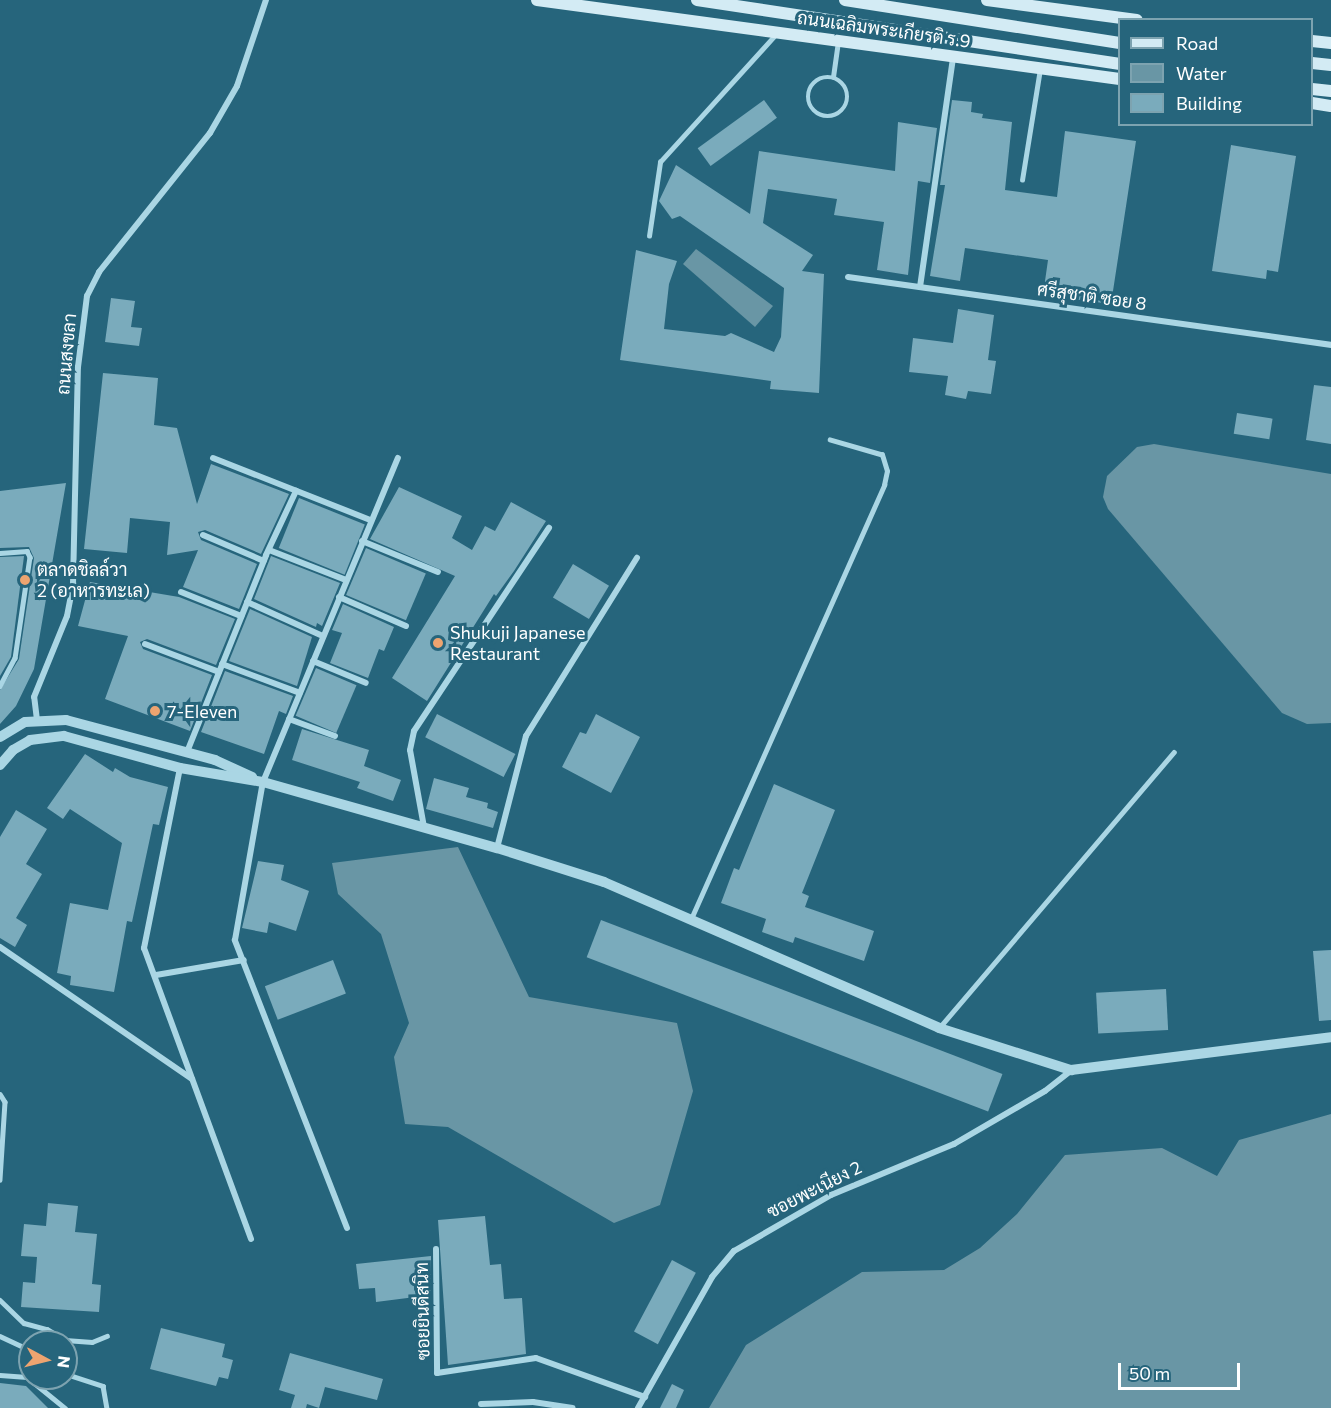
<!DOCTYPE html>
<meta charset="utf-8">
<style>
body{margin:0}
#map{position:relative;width:1331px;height:1408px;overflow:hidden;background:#26657c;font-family:Commissioner,Sarabun,sans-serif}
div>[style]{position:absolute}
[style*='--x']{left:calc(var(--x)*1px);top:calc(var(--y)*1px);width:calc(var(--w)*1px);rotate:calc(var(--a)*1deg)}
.water>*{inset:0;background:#6996a5}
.building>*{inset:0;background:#7aabbc;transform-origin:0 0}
.service>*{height:4.5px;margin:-2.25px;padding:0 2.25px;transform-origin:2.25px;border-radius:2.25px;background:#aad6e4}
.service>.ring{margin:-2.25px;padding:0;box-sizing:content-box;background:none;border:4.5px solid #aad6e4;border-radius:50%}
.minor>*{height:6px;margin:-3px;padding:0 3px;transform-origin:3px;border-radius:3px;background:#aad6e4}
.tertiary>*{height:10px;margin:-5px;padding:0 5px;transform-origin:5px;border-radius:5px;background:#aad6e4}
.secondary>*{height:12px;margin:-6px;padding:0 6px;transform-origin:6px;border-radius:6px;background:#d3ebf4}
.dots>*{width:16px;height:16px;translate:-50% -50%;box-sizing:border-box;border:3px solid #26657c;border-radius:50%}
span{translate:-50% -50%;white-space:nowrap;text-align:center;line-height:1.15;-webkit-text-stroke:6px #26657c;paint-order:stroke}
.street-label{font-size:18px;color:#fff}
.poi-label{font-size:18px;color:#fff}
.left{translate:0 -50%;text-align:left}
.legend{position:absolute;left:1118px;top:18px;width:195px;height:108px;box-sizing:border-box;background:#26657c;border:2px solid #7da3b0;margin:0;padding:8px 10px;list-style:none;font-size:18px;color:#fff}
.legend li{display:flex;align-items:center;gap:12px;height:30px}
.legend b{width:30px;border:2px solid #7da3b0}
.north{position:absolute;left:18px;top:1330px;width:60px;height:60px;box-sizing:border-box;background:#26657c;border:2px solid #7da3b0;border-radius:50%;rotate:97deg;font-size:16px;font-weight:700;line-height:24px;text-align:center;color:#fff}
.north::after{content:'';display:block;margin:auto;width:21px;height:27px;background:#eda470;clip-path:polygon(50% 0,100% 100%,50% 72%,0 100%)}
.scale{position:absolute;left:1118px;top:1363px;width:122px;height:27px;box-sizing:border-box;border:3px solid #fff;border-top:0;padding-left:8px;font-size:18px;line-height:21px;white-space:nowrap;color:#fff;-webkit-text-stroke:4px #26657c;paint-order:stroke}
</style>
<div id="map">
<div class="water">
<div style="clip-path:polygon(696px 249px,773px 306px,755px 327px,683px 264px)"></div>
<div style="clip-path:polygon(1154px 444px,1331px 474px,1331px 723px,1307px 724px,1282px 713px,1108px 509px,1103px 497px,1107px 476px,1137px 447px)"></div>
<div style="clip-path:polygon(458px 847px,529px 997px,677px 1023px,693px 1091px,660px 1205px,614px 1223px,448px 1127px,405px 1124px,394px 1057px,409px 1023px,381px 934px,338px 894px,332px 863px)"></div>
<div style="clip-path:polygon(1331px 1114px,1331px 1408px,709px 1408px,746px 1345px,862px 1272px,944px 1270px,980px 1248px,1017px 1214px,1065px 1155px,1162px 1148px,1217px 1176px,1239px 1140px)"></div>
</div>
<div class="building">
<div style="left:764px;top:100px;width:22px;height:82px;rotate:54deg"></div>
<div style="clip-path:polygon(952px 100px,972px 102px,971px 112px,983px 114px,982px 118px,1012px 122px,1005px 190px,1057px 197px,1065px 131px,1136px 141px,1111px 304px,1043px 295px,1048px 260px,965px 248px,960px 281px,930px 276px,945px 185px,940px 185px)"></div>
<div style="clip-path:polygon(898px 122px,937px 128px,930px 183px,918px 181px,908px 275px,877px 270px,884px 222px,834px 215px,837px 199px,768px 189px,763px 223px,813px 255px,802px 271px,824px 274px,819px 393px,770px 389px,771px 381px,620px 360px,636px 250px,677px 261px,669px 284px,664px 329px,725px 336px,731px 333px,774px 352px,781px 337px,784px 288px,680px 216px,672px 219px,659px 201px,676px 165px,750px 214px,759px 151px,895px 171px)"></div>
<div style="clip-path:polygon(1231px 145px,1296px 156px,1278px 272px,1267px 270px,1266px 279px,1212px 271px)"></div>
<div style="clip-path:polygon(111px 298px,135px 301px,131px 327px,142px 328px,139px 346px,105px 342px)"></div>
<div style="clip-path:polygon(958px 309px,994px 315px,988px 360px,996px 361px,991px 394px,968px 391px,966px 399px,945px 395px,948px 376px,909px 372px,913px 338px,953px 343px)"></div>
<div style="clip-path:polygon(103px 373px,158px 378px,154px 425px,177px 428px,197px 504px,211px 464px,289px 494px,261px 554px,205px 530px,198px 532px,201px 540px,257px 564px,239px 609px,183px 587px,198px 550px,167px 555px,170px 522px,130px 518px,127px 553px,84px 549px)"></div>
<div style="clip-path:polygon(1314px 385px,1331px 387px,1331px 444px,1306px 440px)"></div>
<div style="left:1237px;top:413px;width:36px;height:21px;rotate:9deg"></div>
<div style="clip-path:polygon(66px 483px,34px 669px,16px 706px,0 724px,0 690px,19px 659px,34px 558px,29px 547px,0 548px,0 491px)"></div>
<div style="clip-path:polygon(399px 487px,462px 516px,452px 538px,472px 550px,485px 526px,495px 531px,511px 502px,546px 521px,514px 571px,496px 596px,494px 594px,427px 701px,392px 678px,455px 576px,370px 539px)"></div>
<div style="left:299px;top:498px;width:71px;height:54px;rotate:22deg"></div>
<div style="left:366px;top:548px;width:65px;height:51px;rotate:23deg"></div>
<div style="clip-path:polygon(24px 556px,11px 657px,0 676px,0 557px)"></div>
<div style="clip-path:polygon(271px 556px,340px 583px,322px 626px,317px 623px,316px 627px,254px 599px)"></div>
<div style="left:573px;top:564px;width:42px;height:39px;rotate:31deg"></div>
<div style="clip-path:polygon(90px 582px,179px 597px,235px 619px,216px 665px,147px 639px,140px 642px,143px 649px,212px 675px,190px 731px,105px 699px,128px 636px,78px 626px)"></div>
<div style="clip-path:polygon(343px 604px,394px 627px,384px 651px,379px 649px,368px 678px,330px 663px,342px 633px,332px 630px)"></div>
<div style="clip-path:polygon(250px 609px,312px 637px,297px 686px,229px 661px)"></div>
<div style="left:316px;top:668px;width:44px;height:52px;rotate:23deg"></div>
<div style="clip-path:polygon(225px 671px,293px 696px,286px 714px,279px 711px,264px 754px,201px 732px)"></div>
<div style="left:437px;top:714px;width:88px;height:26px;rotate:27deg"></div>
<div style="clip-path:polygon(596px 714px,640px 737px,611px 793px,562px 767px,580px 732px,586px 734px)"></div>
<div style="clip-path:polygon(302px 729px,369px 750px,364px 766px,401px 780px,393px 801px,357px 788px,360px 782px,292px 760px)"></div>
<div style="clip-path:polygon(85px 754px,113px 772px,115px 768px,130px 777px,168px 787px,159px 825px,153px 824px,132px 922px,127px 921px,114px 992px,70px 985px,71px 976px,57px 973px,70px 903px,108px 910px,122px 843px,70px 809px,63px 819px,47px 808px)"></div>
<div style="clip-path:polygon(434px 778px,469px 788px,466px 797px,488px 803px,487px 808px,498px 812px,493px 828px,426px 809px)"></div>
<div style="clip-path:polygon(774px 784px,835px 810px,802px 893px,809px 896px,805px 907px,874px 931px,864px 961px,795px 937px,793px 943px,762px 932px,766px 919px,721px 903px,734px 868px,739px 870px)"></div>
<div style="clip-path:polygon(16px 810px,47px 829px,26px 864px,42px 874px,16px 918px,27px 925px,15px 947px,0 938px,0 837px)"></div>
<div style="clip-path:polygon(258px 861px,284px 865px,281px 880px,309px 891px,296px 931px,269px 922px,267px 933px,242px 928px)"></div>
<div style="left:601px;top:920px;width:430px;height:40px;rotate:21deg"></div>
<div style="clip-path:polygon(1331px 950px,1331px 1020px,1319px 1021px,1313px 951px)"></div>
<div style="left:333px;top:960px;width:36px;height:73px;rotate:69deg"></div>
<div style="left:1166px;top:989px;width:41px;height:70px;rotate:87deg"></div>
<div style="clip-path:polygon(48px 1203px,78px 1206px,75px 1232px,97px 1234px,92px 1284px,101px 1285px,99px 1312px,21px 1307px,23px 1282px,35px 1283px,37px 1257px,21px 1256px,24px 1224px,46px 1226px)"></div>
<div style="clip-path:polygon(485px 1216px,490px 1265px,501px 1264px,504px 1299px,522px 1298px,526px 1354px,448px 1365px,438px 1220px)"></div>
<div style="clip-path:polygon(431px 1256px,431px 1295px,376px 1302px,375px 1288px,359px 1289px,356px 1264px)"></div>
<div style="left:672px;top:1260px;width:27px;height:81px;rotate:28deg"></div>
<div style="clip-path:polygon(161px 1328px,225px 1344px,222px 1357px,233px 1360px,228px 1379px,219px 1377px,216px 1386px,150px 1369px)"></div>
<div style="clip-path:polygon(290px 1353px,383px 1379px,377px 1400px,325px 1387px,319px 1408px,307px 1404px,306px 1408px,291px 1408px,295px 1395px,279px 1390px)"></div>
<div style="clip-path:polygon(0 1383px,26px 1386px,48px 1408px,0 1408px)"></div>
<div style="clip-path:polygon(672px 1384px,684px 1390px,676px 1408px,660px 1408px)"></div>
</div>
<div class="service">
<div class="ring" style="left:808px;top:77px;width:35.5px;height:35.5px"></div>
<div style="--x:833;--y:77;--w:34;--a:-82"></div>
<div style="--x:1022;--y:180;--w:112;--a:-80.8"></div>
<div style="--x:649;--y:236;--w:75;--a:-81.5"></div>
<div style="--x:660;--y:162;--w:171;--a:-47.8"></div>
<div style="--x:0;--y:553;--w:27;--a:-4"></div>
<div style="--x:27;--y:551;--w:7;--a:63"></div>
<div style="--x:30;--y:557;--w:102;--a:98.4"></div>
<div style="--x:15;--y:658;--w:32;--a:118"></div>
<div style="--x:691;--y:919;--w:475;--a:-66"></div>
<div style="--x:884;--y:485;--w:14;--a:-78"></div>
<div style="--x:887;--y:471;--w:17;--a:-107"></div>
<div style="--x:882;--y:455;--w:54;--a:-163.9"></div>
<div style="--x:939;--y:1028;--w:362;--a:-49.6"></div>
<div style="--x:0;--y:1094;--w:9;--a:58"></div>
<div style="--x:5;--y:1102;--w:78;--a:93.7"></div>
<div style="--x:0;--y:1300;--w:33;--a:44"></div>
<div style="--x:24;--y:1323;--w:24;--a:15"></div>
<div style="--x:47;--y:1329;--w:21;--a:31"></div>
<div style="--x:65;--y:1340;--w:27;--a:4"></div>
<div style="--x:92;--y:1342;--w:16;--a:-22"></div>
<div style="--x:0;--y:1336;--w:26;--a:25"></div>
<div style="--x:24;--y:1347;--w:17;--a:69"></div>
<div style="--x:66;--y:1374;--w:39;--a:18"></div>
<div style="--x:103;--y:1386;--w:22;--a:80"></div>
<div style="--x:0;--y:1375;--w:27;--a:4"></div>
<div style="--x:27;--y:1377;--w:49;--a:39.2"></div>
</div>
<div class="minor">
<div style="--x:848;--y:277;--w:488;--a:8"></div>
<div style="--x:920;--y:287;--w:232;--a:-81.8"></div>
<div style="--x:213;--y:458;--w:169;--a:21.5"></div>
<div style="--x:203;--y:535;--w:66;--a:23.1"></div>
<div style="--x:362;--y:541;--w:82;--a:22.2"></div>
<div style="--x:269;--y:550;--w:83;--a:21.3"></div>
<div style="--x:181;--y:592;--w:65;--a:21.8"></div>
<div style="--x:339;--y:597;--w:73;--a:23.4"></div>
<div style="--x:247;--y:602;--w:83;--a:24.1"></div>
<div style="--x:145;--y:644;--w:79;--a:20.7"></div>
<div style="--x:313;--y:661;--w:57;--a:22.5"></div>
<div style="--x:222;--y:664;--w:83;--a:20.4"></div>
<div style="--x:289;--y:719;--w:49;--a:20.3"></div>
<div style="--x:37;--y:720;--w:23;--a:-97"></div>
<div style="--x:34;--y:697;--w:87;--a:-67.8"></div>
<div style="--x:67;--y:616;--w:33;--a:-79"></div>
<div style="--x:73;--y:584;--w:217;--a:-88.7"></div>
<div style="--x:78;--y:367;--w:72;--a:-82.8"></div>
<div style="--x:87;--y:296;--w:27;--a:-63"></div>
<div style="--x:99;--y:272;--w:178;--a:-51.4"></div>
<div style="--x:210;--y:133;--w:54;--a:-60.1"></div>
<div style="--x:237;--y:86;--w:91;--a:-71.4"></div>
<div style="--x:187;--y:752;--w:212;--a:-68.1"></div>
<div style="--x:266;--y:555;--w:71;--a:-64.9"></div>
<div style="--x:180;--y:768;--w:184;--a:101.3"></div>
<div style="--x:144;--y:948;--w:310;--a:69.8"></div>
<div style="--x:424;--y:827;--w:78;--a:-100.3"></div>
<div style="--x:410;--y:750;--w:19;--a:-78"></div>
<div style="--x:414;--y:731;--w:244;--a:-56.4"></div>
<div style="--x:497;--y:848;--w:116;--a:-75.5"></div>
<div style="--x:526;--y:736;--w:210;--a:-58.1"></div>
<div style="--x:0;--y:947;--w:233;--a:34.5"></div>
<div style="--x:156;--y:975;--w:89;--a:-9.7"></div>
<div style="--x:347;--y:1228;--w:309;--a:-111.3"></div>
<div style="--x:235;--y:940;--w:160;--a:-80"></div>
<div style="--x:263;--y:782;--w:351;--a:-67.4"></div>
<div style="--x:436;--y:1249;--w:124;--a:89.5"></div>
<div style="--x:437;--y:1373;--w:100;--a:-8.6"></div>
<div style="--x:536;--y:1358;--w:116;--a:19.7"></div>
<div style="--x:481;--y:1404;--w:52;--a:-2.2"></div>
<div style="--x:533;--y:1402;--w:40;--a:8.5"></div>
<div style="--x:638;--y:1408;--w:150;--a:-60.5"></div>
<div style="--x:712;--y:1277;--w:34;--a:-50"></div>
<div style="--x:734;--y:1251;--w:112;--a:-30"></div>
<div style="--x:831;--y:1195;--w:133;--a:-22.5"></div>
<div style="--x:954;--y:1144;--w:105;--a:-30.2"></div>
<div style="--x:1045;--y:1091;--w:33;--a:-38"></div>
</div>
<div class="tertiary">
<div style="--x:0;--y:737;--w:29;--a:-31"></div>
<div style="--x:25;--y:722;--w:41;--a:-2.8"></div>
<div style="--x:66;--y:720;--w:154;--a:15"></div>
<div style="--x:215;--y:760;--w:41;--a:24.7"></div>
<div style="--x:0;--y:765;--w:20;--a:-49"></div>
<div style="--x:13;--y:750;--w:20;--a:-30"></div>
<div style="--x:30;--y:740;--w:34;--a:-7"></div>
<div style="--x:64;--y:736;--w:120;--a:15.4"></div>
<div style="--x:180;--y:768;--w:84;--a:9.6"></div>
<div style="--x:263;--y:782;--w:243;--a:15.8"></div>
<div style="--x:497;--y:848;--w:112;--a:17.6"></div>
<div style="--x:604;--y:882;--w:365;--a:23.5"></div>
<div style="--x:939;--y:1028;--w:139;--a:17.7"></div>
<div style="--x:1071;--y:1070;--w:262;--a:-7.2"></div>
</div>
<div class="secondary">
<div style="--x:537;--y:0;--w:588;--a:7.72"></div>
<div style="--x:697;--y:0;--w:428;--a:8.6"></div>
<div style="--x:845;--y:0;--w:278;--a:8.9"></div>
<div style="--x:987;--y:0;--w:151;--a:7.6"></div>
<div style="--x:1312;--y:41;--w:19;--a:6"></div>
<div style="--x:1312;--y:63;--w:19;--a:6"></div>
<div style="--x:1312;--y:89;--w:19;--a:6"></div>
<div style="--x:1312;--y:103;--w:19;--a:9"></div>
</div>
<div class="dots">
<div style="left:25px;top:580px;background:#eda470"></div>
<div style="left:438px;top:643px;background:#eda470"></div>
<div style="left:155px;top:711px;background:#eda470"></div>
</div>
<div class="street-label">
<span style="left:884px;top:29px;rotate:8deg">ถนนเฉลิมพระเกียรติ ร.9</span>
<span style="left:1092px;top:296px;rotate:8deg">ศรีสุชาติ ซอย 8</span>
<span style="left:66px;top:354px;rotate:-85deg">ถนนสงขลา</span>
<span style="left:814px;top:1189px;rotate:-27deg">ซอยพะเนียง 2</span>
<span style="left:422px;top:1311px;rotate:-91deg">ซอยยินดีสนิท</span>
</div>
<div class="poi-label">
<span class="left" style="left:37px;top:580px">ตลาดชิลล์วา<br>2 (อาหารทะเล)</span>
<span class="left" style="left:450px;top:643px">Shukuji Japanese<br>Restaurant</span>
<span class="left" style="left:167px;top:711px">7-Eleven</span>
</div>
<ul class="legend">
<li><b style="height:8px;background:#d3ebf4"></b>Road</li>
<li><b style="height:16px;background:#6996a5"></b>Water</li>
<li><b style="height:16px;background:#7aabbc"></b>Building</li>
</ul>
<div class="north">N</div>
<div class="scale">50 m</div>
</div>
